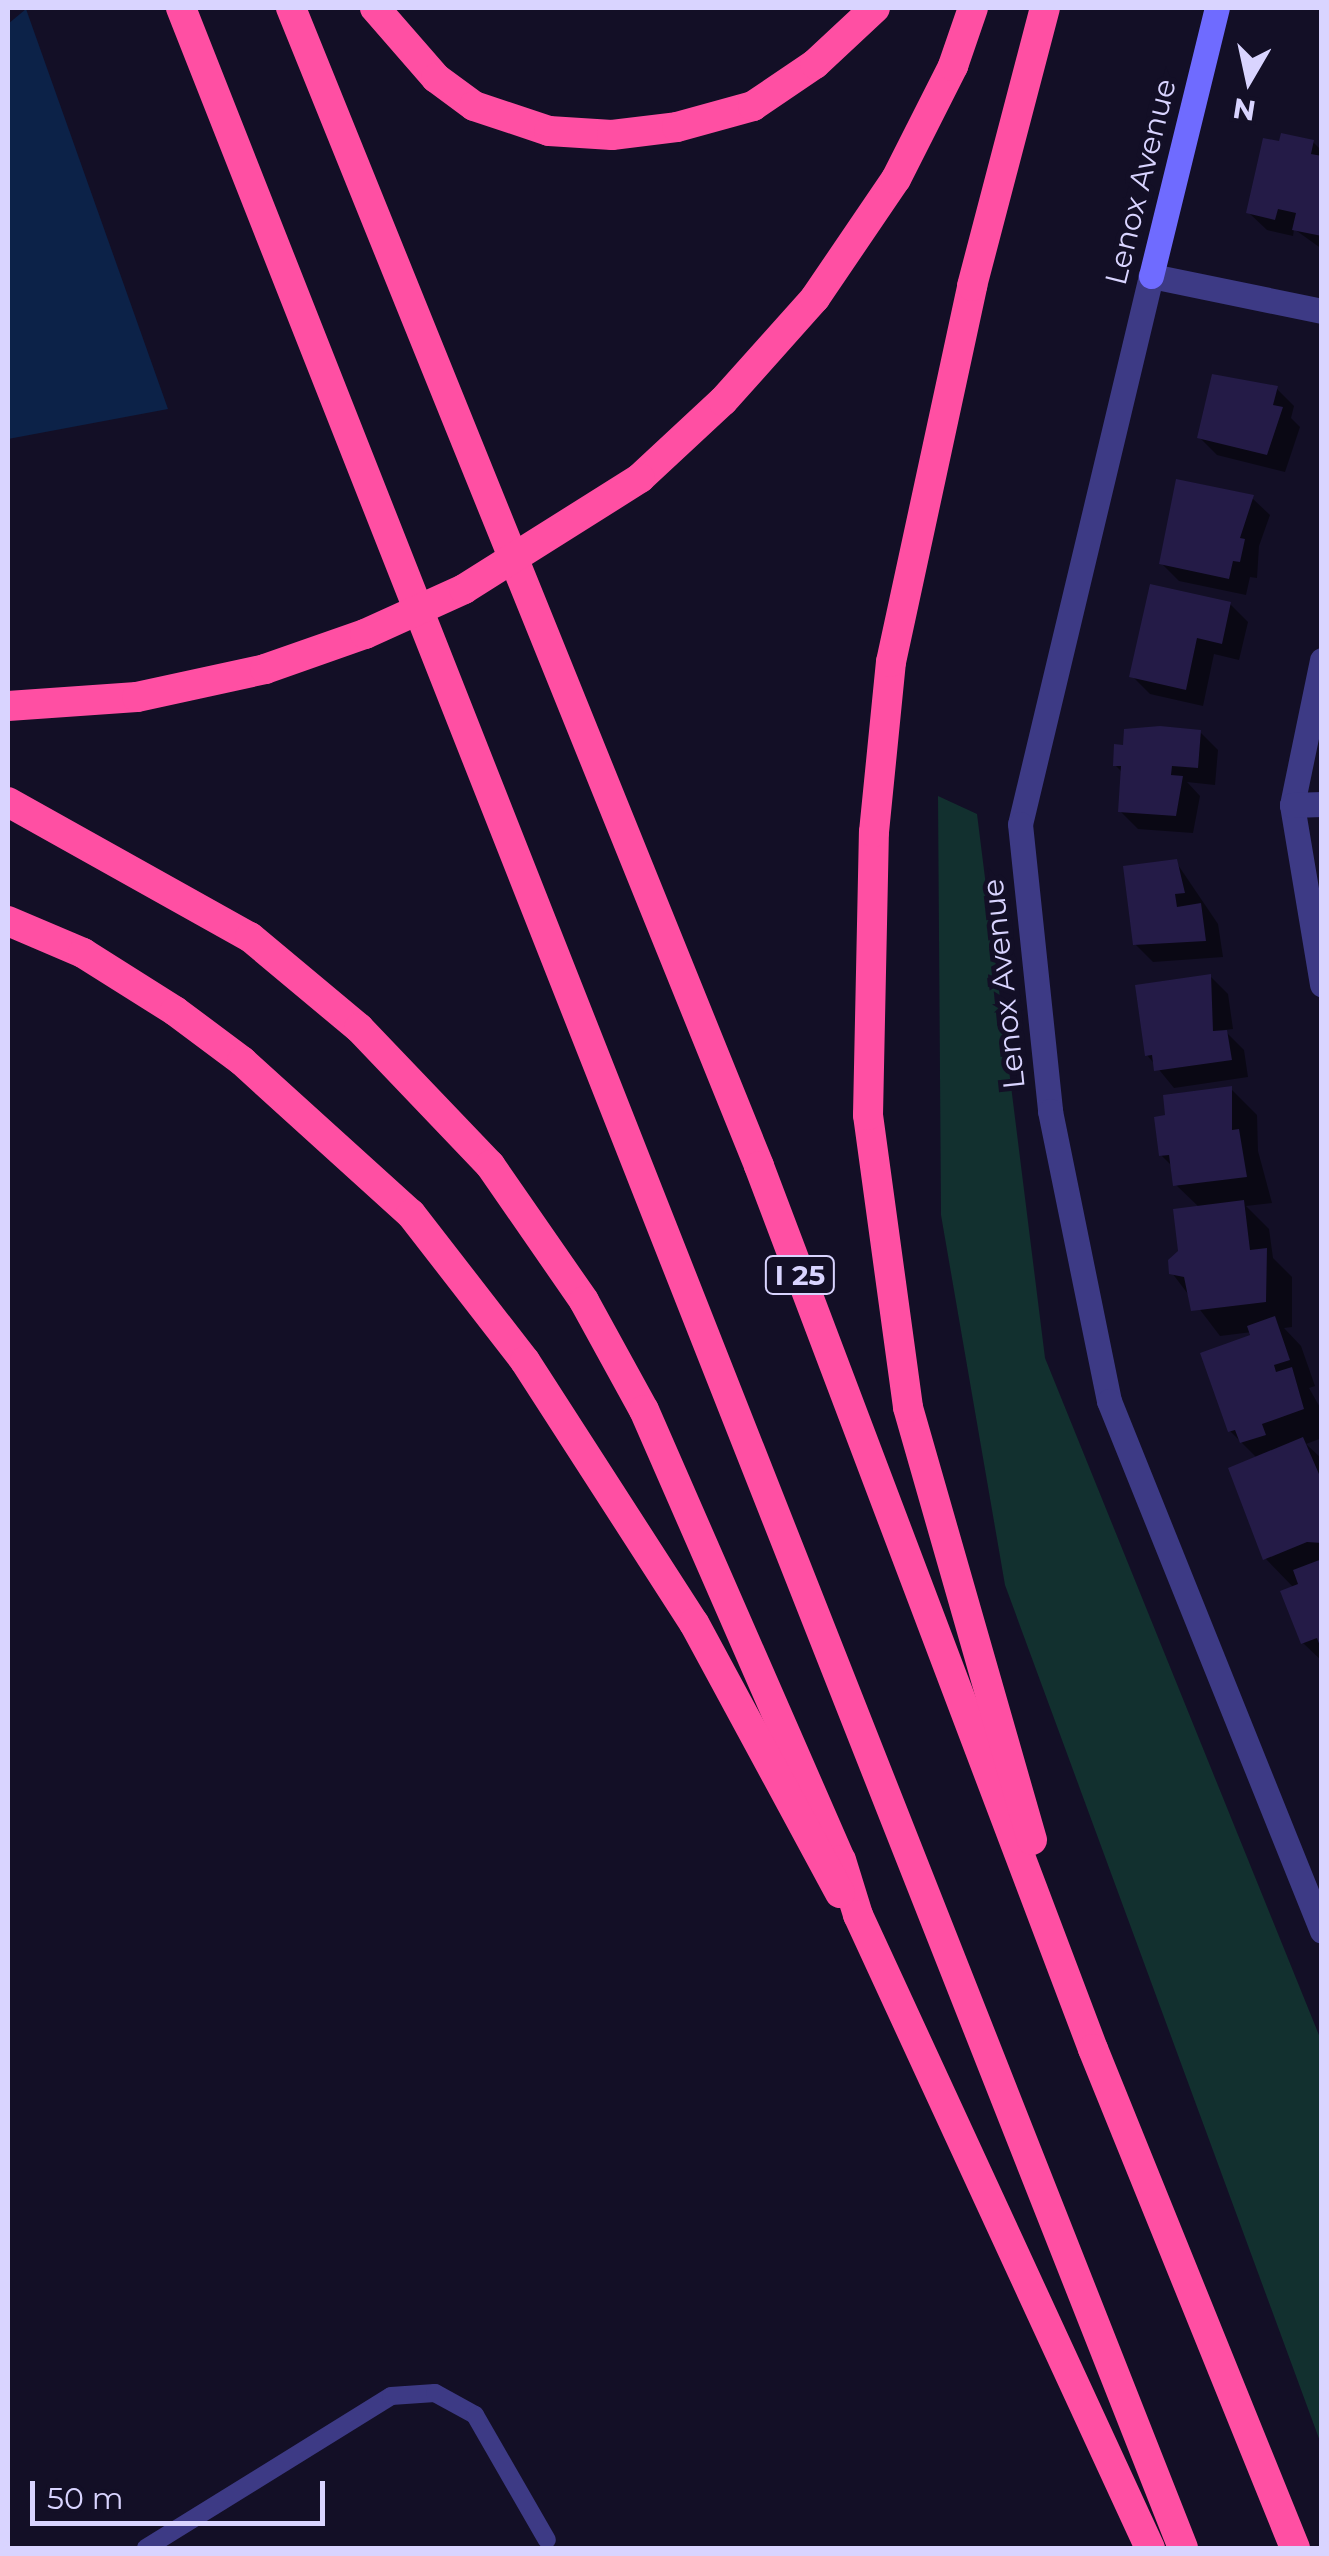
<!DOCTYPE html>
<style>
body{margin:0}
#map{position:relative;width:1329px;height:2556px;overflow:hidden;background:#130f26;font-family:Montserrat,sans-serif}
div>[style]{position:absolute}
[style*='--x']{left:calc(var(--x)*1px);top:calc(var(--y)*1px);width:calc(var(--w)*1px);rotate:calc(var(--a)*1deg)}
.green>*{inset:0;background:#12302f}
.water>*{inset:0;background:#0c2248}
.shadow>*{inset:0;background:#0007}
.building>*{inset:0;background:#241b47}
.lane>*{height:18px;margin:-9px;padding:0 9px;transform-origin:9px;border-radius:9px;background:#3d3a85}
.street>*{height:25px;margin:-12.5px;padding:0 12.5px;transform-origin:12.5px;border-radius:12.5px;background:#3d3a85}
.secondary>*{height:25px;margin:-12.5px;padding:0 12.5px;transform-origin:12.5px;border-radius:12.5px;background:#6f6bff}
.highway>*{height:30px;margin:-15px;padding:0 15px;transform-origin:15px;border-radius:15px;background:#ff4fa3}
.highway-bridge>*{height:30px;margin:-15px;padding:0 15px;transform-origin:15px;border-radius:15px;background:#ff4fa3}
span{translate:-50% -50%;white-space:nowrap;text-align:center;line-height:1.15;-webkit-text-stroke:10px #130f26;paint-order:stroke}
.shield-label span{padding:2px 8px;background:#130f26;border:2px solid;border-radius:8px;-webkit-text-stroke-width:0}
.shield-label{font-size:28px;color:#d9d4ff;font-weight:700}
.street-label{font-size:30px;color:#d9d4ff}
.frame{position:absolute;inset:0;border:10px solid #d9d4ff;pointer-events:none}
.north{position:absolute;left:1199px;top:30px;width:100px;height:100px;-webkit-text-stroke:8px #130f26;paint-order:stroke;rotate:189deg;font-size:28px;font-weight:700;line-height:40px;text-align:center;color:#d9d4ff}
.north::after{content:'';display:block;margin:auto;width:35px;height:45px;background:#d9d4ff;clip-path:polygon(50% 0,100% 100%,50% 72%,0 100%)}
.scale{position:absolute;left:30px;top:2481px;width:295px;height:45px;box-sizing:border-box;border:5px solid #d9d4ff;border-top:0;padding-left:12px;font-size:30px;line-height:35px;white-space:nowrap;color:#d9d4ff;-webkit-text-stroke:8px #130f26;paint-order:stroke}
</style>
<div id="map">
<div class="green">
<div style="clip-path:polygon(938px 796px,977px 814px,1045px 1358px,1321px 2040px,1321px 2444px,1005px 1585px,941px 1215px)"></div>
</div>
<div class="water">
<div style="clip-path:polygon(26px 9px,168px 409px,8px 439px,8px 24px)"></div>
</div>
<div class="shadow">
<div style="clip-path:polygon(1313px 142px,1322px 151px,1322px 249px,1294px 229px,1293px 236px,1267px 230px,1249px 213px)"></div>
<div style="clip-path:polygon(1276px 388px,1294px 406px,1291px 418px,1300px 427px,1285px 472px,1217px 455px,1199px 437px)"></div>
<div style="clip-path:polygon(1252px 498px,1270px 515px,1259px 546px,1257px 578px,1250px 577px,1246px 595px,1179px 581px,1161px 563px)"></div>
<div style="clip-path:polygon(1230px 604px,1248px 622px,1239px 660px,1214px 654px,1203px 706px,1150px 694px,1132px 676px)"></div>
<div style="clip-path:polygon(1200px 732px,1218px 750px,1215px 785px,1187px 782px,1200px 796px,1193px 833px,1138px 829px,1120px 811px,1123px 773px,1115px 765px,1126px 748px)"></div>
<div style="clip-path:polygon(1176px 862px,1218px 924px,1223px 957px,1153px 962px,1135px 944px)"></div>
<div style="clip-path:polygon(1210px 976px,1228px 994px,1233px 1029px,1224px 1030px,1244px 1050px,1248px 1077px,1174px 1088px,1147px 1055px)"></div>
<div style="clip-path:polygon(1231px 1089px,1257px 1115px,1258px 1151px,1272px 1203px,1246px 1206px,1269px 1229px,1273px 1258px,1292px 1277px,1292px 1327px,1284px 1328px,1301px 1346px,1315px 1386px,1309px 1388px,1322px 1411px,1322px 1438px,1306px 1444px,1322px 1459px,1322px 1661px,1303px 1643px,1294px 1588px,1266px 1559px,1257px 1458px,1230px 1431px,1252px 1332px,1220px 1336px,1172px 1273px,1200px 1208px,1176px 1185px,1174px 1168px,1161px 1155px)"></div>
</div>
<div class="building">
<div style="clip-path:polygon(1281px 133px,1314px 140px,1311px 154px,1322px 156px,1322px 236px,1292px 230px,1296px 213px,1278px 209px,1275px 220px,1246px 213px,1263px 138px,1279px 141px)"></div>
<div style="clip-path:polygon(1212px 374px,1278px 386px,1273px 405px,1283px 407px,1267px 455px,1197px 438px)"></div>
<div style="clip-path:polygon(1176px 479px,1254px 495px,1240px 538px,1245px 539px,1240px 562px,1233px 561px,1229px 579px,1159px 564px)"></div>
<div style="clip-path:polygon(1150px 584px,1231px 602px,1222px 644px,1197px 638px,1186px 690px,1129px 677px)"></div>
<div style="clip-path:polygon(1160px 726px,1201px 730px,1198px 768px,1172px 766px,1171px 775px,1183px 776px,1176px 816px,1118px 812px,1121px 766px,1113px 766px,1114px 744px,1123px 745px,1124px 729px)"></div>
<div style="clip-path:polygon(1177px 859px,1185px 893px,1175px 894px,1177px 907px,1201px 903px,1206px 941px,1133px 945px,1123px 866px)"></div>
<div style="clip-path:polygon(1211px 974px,1213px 1031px,1227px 1030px,1232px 1060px,1154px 1071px,1152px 1055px,1145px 1056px,1135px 985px)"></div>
<div style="clip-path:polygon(1232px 1086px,1232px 1130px,1239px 1129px,1247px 1177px,1173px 1186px,1169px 1155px,1159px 1156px,1154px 1117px,1165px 1115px,1163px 1095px)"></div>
<div style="clip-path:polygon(1244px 1200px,1250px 1250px,1267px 1248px,1266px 1302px,1191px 1311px,1184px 1277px,1169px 1274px,1168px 1260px,1178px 1251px,1173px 1209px)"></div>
<div style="clip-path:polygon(1275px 1316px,1290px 1360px,1274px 1365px,1276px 1372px,1292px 1367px,1304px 1409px,1262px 1424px,1266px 1435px,1240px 1443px,1235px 1430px,1228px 1432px,1200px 1353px,1250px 1335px,1247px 1326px)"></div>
<div style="clip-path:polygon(1303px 1437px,1322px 1481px,1322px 1543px,1307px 1542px,1263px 1560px,1228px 1468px)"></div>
<div style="clip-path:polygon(1322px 1559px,1322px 1649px,1321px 1649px,1317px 1638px,1301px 1644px,1280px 1591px,1298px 1584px,1293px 1570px)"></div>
</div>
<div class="lane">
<div style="--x:146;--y:2548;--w:288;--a:-31.8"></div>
<div style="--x:391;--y:2396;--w:44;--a:-3.9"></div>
<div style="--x:435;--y:2393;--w:46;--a:28.8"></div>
<div style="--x:475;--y:2415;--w:144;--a:60.1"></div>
</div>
<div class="street">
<div style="--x:1322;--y:311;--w:175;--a:-168.4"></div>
<div style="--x:1151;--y:276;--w:563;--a:103.44"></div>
<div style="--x:1020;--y:824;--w:289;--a:84"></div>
<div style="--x:1050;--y:1111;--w:296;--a:78.5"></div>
<div style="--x:1109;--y:1401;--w:571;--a:68.11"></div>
<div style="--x:1322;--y:660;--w:148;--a:101.7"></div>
<div style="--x:1292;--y:805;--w:182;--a:80.5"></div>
<div style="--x:1292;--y:805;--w:30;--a:-2"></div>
</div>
<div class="secondary">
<div style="--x:1151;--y:276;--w:276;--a:-76.2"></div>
</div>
<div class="highway">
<div style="--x:181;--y:8;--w:2730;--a:68.47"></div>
<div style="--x:291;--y:8;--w:1249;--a:67.99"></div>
<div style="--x:759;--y:1166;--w:944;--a:69.28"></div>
<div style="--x:1093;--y:2049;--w:538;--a:67.96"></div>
<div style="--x:375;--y:8;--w:93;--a:48.9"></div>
<div style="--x:436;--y:78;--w:47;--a:36.4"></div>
<div style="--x:474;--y:106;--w:79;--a:18.4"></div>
<div style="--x:549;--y:131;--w:63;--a:3.6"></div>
<div style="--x:612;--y:135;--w:65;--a:-7"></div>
<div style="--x:677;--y:127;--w:79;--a:-15.4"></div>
<div style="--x:753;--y:106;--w:75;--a:-34.1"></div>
<div style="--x:815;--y:64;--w:82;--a:-43"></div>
<div style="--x:640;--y:478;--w:113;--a:-42.9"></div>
<div style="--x:723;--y:401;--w:138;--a:-48.2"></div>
<div style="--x:815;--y:298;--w:144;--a:-55.8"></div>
<div style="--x:896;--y:179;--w:127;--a:-63.2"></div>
<div style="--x:953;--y:66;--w:61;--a:-71"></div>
<div style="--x:8;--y:706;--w:129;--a:-4"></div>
<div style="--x:8;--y:802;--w:277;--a:29.2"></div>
<div style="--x:250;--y:937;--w:142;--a:39.9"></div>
<div style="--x:359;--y:1028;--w:190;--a:46.3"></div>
<div style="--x:490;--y:1165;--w:165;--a:55.3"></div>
<div style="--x:584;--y:1301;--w:124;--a:61.2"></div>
<div style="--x:644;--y:1410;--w:491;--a:66.4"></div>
<div style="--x:841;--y:1860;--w:58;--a:72.8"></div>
<div style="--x:858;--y:1915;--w:697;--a:65.24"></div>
<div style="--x:8;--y:921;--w:82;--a:23.1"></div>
<div style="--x:83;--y:953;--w:109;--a:32.2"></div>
<div style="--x:175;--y:1011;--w:84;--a:36.7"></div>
<div style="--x:242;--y:1061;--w:228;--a:42.2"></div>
<div style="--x:411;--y:1214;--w:186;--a:52.2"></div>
<div style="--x:525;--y:1361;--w:312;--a:57.2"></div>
<div style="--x:694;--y:1623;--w:307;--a:61.6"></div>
<div style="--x:1032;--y:1840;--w:450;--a:-106"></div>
<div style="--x:908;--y:1407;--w:295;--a:-97.8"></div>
<div style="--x:868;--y:1115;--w:283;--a:-88.8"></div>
<div style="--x:874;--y:832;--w:171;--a:-84.3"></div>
<div style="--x:891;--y:662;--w:385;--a:-77.8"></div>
<div style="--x:972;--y:286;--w:287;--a:-75.3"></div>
</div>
<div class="highway-bridge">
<div style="--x:137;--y:697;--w:131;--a:-12.3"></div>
<div style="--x:265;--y:669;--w:106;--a:-19.3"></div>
<div style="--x:365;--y:634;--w:109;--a:-24.4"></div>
<div style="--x:464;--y:589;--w:208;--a:-32.2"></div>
</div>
<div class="shield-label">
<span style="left:800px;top:1275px">I 25</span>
</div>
<div class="street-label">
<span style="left:1141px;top:182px;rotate:-76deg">Lenox Avenue</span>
<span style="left:1004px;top:984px;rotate:-96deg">Lenox Avenue</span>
</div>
<div class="frame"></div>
<div class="north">N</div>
<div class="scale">50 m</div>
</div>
